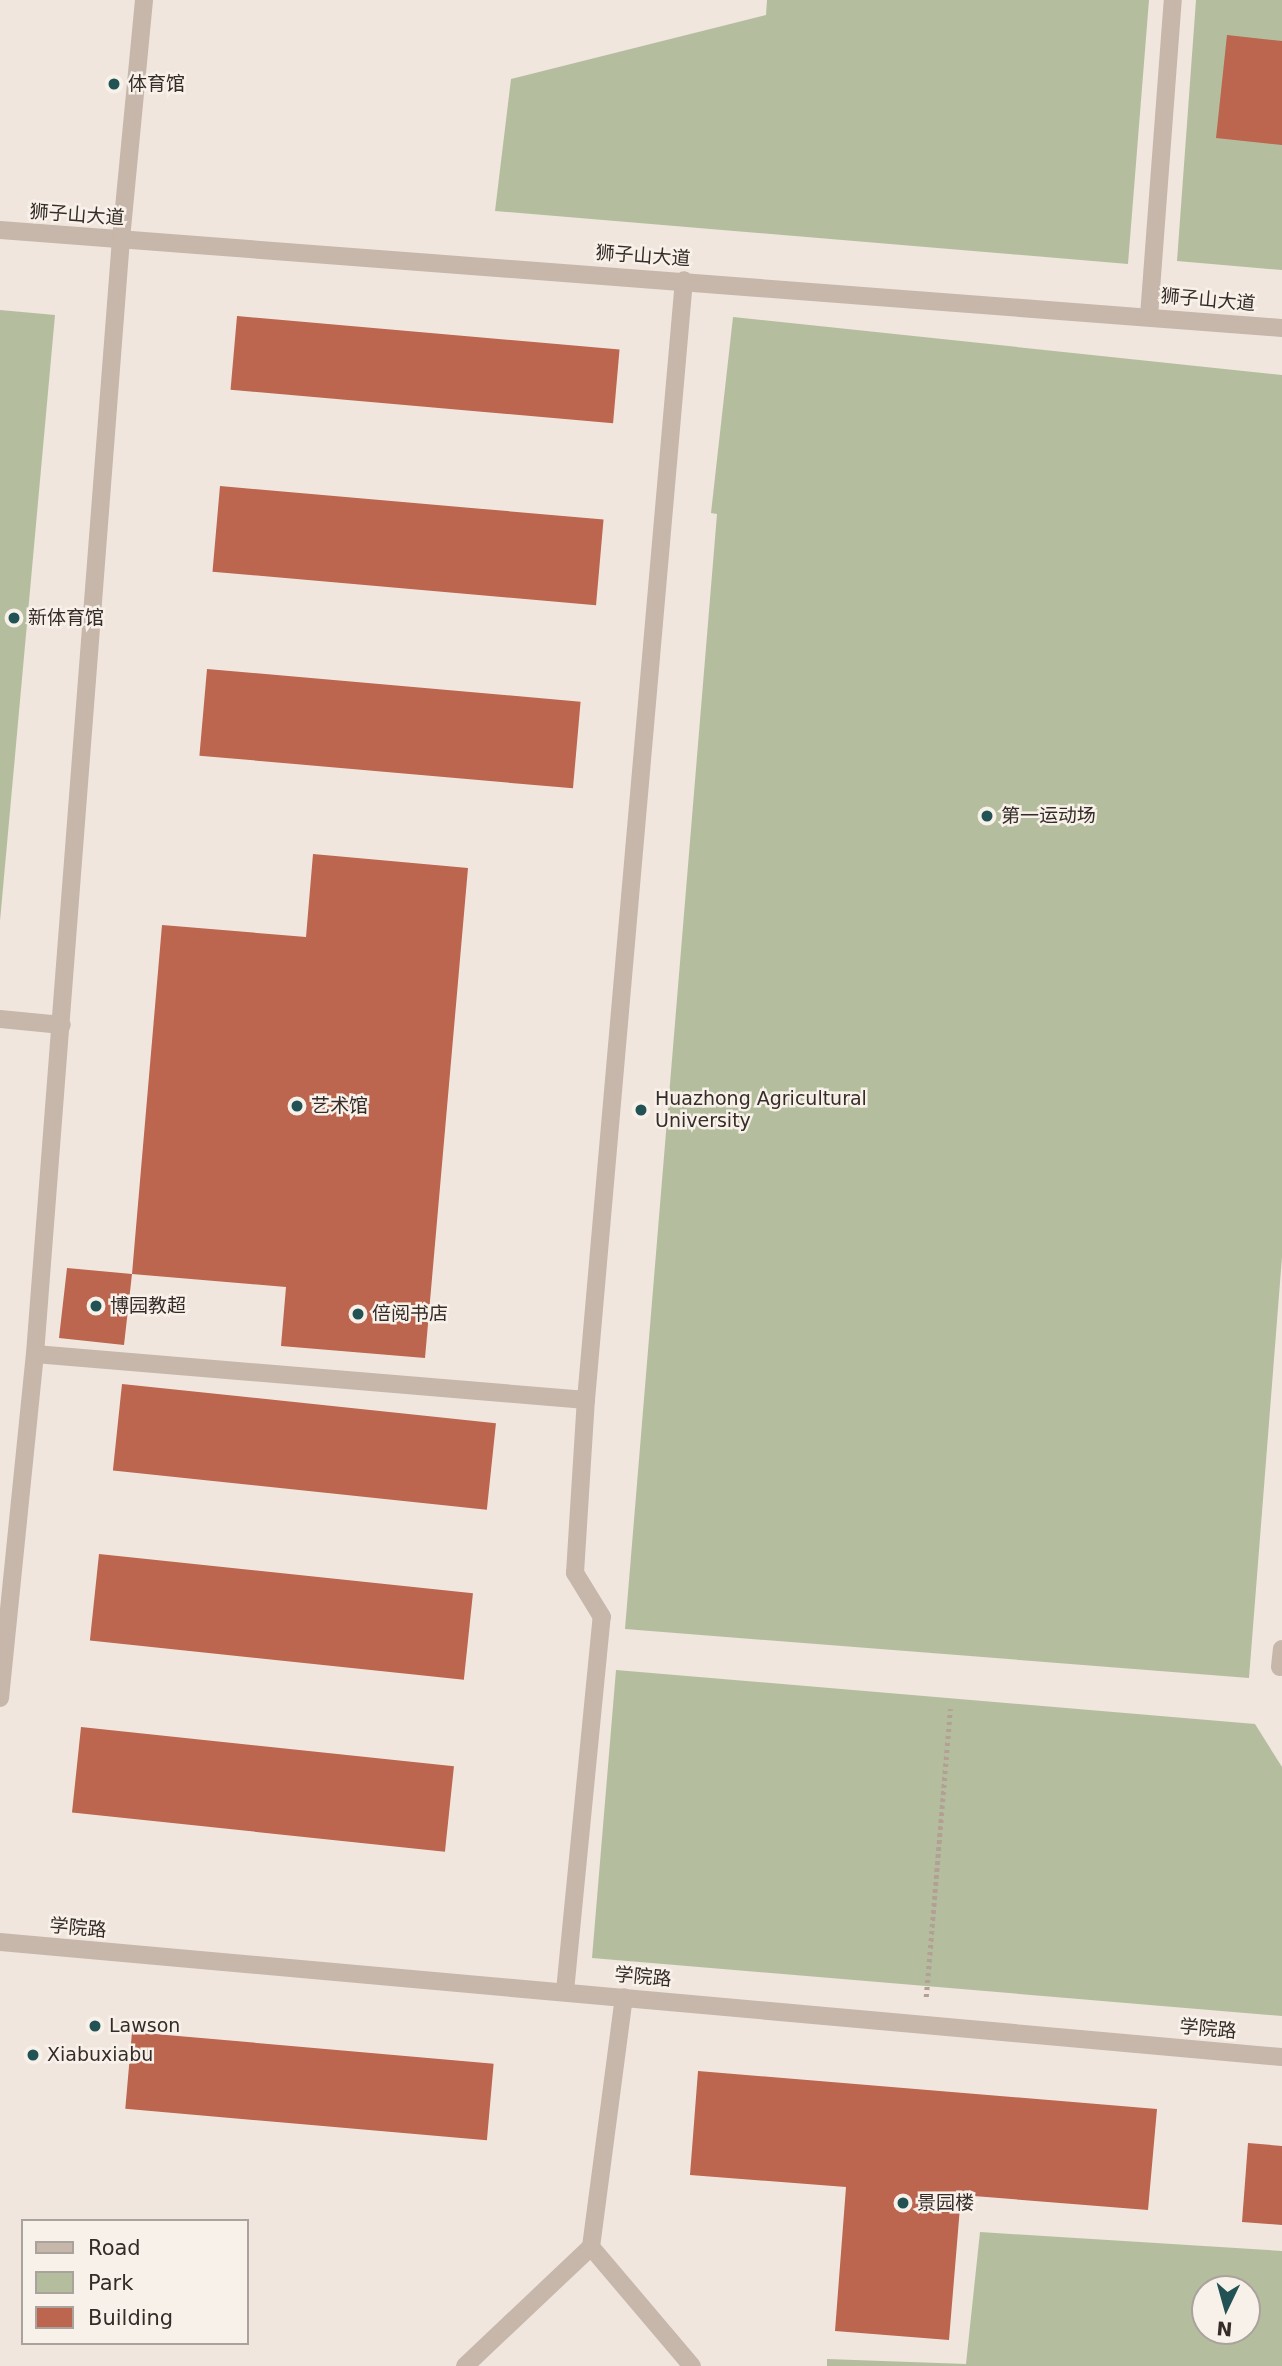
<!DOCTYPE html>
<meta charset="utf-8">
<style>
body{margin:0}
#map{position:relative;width:1282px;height:2366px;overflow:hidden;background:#f0e6dd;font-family:"DejaVu Sans","Noto Sans SC",sans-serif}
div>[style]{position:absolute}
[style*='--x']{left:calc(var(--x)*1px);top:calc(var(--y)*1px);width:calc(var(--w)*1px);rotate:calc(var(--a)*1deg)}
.green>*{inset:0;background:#b4be9e}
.building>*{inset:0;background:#bc654f;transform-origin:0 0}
.path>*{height:4.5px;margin-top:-2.25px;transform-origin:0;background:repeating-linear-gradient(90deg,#b3a094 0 3.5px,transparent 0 7px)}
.minor>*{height:18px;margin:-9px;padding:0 9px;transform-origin:9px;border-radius:9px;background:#c7b6aa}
.tertiary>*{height:18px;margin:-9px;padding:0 9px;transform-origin:9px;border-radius:9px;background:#c7b6aa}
.dots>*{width:19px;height:19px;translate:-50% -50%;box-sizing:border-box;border:4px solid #f8f1e9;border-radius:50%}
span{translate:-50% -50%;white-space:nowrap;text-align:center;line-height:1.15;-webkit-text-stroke:5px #f8f1e9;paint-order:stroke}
.poi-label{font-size:19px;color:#352c29}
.left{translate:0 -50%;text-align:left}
.street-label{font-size:19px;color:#352c29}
.legend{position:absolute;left:21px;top:2219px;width:228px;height:126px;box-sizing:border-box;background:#f8f1e9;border:2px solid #aaa29c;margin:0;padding:9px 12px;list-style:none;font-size:21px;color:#352c29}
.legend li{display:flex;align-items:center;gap:14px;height:35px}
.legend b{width:35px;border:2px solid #aaa29c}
.north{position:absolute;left:1191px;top:2275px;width:70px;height:70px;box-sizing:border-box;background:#f8f1e9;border:2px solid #aaa29c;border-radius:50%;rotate:185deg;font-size:19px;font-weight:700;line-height:28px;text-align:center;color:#352c29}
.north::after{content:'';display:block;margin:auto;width:24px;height:32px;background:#225253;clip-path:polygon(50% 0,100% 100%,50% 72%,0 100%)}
</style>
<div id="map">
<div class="green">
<div style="clip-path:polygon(767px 0,1149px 0,1128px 264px,495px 211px,511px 79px,766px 15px)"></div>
<div style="clip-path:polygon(1196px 0,1282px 0,1282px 270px,1177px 261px)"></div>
<div style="clip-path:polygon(0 310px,55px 315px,0 921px)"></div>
<div style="clip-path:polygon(733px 317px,1282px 375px,1282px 1257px,1249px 1678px,625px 1629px,717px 514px,711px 513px)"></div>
<div style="clip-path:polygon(616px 1670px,1255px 1724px,1282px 1767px,1282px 2016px,592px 1958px)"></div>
<div style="clip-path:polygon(evenodd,980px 2232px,1282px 2251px,1282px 2366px,827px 2366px,827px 2359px,966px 2364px,980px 2232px,1205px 2289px,1247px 2289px,1247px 2331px,1205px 2331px,1205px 2289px)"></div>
</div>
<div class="building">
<div style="clip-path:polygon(1227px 35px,1282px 41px,1282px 145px,1216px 138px)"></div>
<div style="left:237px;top:316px;width:384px;height:74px;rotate:5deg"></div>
<div style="left:220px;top:486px;width:385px;height:86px;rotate:5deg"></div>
<div style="left:207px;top:669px;width:375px;height:87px;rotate:5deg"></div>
<div style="clip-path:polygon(313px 854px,468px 868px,425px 1358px,281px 1346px,286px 1287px,132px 1274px,124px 1345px,59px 1338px,67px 1268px,132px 1274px,162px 925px,306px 937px)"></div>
<div style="left:122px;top:1384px;width:376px;height:87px;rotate:6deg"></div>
<div style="left:99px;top:1554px;width:376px;height:87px;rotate:6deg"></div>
<div style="left:81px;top:1727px;width:375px;height:86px;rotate:6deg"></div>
<div style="left:132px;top:2032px;width:363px;height:77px;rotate:5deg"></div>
<div style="clip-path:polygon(698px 2071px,1157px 2109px,1148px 2210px,961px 2195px,949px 2340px,835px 2331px,846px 2187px,690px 2175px)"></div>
<div style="clip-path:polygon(1248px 2143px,1282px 2146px,1282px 2225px,1242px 2222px)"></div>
</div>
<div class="path">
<div style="--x:926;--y:1997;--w:289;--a:-85.2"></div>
</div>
<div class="minor">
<div style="--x:1149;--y:316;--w:317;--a:-85.7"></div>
<div style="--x:0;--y:1019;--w:62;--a:5.5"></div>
<div style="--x:35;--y:1354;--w:553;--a:4.77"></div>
<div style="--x:1280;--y:1667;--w:18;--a:-84"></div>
<div style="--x:0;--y:1698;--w:346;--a:-84.2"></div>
<div style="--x:35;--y:1354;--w:1118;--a:-85.59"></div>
<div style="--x:0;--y:1942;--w:1287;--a:5.13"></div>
<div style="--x:565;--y:1991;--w:376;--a:-84.4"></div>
<div style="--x:602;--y:1617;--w:52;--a:-121.5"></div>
<div style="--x:575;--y:1573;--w:173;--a:-86.4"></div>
<div style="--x:586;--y:1400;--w:1124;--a:-85"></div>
<div style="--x:591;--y:2247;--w:252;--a:-82.5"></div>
<div style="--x:465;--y:2366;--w:173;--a:-43.4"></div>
<div style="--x:591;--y:2247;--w:156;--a:49.7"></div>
</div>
<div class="tertiary">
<div style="--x:0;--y:230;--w:1286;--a:4.37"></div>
<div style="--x:121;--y:239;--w:240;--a:-84.5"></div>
</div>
<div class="dots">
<div style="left:114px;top:84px;background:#225253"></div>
<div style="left:14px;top:618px;background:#225253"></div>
<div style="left:987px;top:816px;background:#225253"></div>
<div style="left:297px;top:1106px;background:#225253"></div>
<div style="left:641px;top:1110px;background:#225253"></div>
<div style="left:96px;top:1306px;background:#225253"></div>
<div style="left:358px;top:1314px;background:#225253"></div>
<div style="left:95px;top:2026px;background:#225253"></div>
<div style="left:33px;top:2055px;background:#225253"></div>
<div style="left:903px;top:2203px;background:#225253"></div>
</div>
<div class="poi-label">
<span class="left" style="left:128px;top:84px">体育馆</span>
<span class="left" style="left:28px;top:618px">新体育馆</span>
<span class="left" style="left:1001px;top:816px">第一运动场</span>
<span class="left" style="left:655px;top:1110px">Huazhong Agricultural<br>University</span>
<span class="left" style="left:311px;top:1106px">艺术馆</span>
<span class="left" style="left:110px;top:1306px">博园教超</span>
<span class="left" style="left:372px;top:1314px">倍阅书店</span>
<span class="left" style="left:109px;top:2026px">Lawson</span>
<span class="left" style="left:47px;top:2055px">Xiabuxiabu</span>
<span class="left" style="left:917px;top:2203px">景园楼</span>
</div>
<div class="street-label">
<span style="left:77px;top:215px;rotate:4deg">狮子山大道</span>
<span style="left:643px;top:256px;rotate:4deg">狮子山大道</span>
<span style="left:1208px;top:300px;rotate:5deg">狮子山大道</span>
<span style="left:78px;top:1928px;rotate:5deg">学院路</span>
<span style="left:643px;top:1977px;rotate:5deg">学院路</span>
<span style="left:1208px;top:2029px;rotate:5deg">学院路</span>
</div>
<ul class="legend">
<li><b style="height:9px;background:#c7b6aa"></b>Road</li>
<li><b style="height:19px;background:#b4be9e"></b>Park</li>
<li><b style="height:19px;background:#bc654f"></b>Building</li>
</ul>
<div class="north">N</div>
</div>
